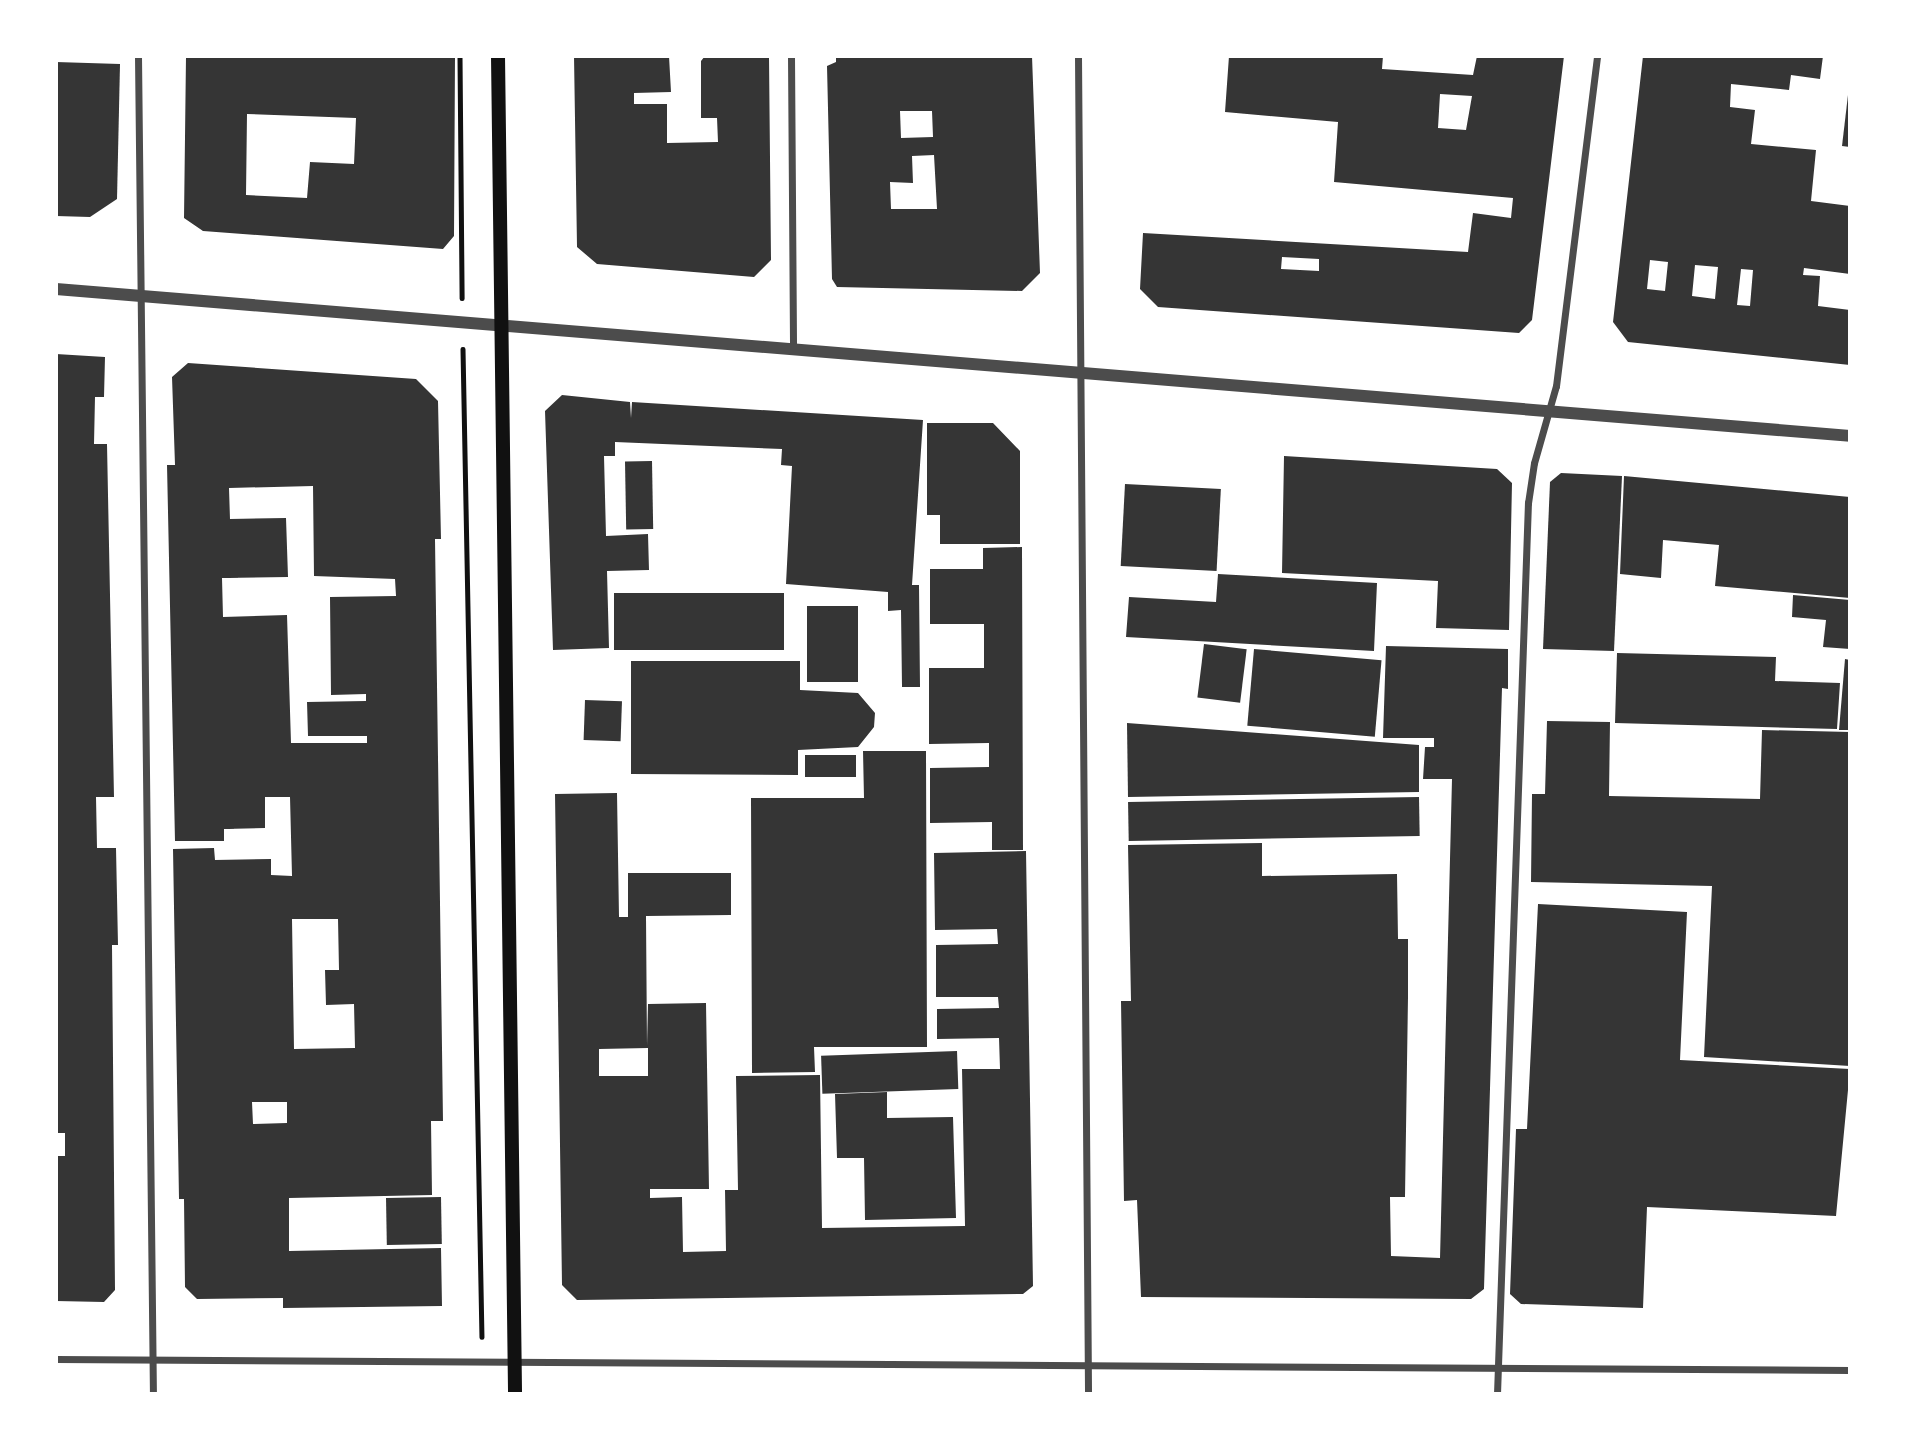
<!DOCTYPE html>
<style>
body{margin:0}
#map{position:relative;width:1906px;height:1450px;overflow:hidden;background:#fff;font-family:Rubik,sans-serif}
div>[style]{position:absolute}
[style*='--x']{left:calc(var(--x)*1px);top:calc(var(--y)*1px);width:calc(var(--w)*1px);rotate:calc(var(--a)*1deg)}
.building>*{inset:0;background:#353535;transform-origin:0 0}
.path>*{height:4.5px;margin:-2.25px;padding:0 2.25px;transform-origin:2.25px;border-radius:2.25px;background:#111}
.minor>*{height:7px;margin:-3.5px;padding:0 3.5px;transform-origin:3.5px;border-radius:3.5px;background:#4c4c4c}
.tertiary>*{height:12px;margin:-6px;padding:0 6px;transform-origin:6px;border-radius:6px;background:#4c4c4c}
.secondary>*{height:14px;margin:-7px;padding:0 7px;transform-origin:7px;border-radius:7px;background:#111}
span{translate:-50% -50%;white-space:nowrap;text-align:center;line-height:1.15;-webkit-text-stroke:7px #fff;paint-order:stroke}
.frame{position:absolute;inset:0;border:58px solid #fff;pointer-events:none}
</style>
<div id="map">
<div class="building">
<div style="clip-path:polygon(evenodd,186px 56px,455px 56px,454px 236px,443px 249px,203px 231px,184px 218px,186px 56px,247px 114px,356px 118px,354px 164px,310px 162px,307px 198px,246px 195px,247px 114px)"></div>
<div style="clip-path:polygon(574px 56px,669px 56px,671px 92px,634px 93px,634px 104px,667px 104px,667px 143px,718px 142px,717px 118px,701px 118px,701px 61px,705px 56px,769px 56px,771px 260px,754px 277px,597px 264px,577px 247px)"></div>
<div style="clip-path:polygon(evenodd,836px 56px,1032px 56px,1040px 273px,1022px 291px,837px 287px,832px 279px,827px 66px,836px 62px,836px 56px,900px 111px,932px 111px,933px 137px,901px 138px,900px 111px,836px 56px,934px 155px,937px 209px,891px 209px,890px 182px,913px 183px,912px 156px,934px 155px)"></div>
<div style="clip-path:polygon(evenodd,1229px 56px,1383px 56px,1382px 69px,1473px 75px,1477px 56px,1564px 56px,1532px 320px,1519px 333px,1158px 307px,1140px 289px,1143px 233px,1468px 252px,1473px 213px,1511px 218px,1513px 198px,1334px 182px,1338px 122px,1225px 112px,1229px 56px,1440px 94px,1472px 96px,1466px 130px,1438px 128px,1440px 94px,1229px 56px,1282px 257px,1319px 259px,1319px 271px,1281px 269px,1282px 257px)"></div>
<div style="clip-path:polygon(evenodd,1643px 56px,1823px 56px,1820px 79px,1791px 75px,1789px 90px,1731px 84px,1730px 107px,1755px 110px,1751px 144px,1816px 150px,1811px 201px,1850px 206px,1850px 274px,1804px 268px,1803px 275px,1820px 276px,1818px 306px,1850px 310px,1850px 365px,1628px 342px,1613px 322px,1643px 56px,1650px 260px,1668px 262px,1665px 291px,1647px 289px,1650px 260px,1643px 56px,1695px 265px,1718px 267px,1715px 299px,1692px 296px,1695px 265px,1643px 56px,1741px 269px,1753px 270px,1750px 306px,1737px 305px,1741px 269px)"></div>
<div style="clip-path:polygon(56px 62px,120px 64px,117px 199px,90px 217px,56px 216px)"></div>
<div style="clip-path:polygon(1848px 95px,1850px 95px,1850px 147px,1842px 146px)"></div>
<div style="clip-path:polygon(56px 354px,105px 357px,104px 397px,95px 397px,94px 444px,107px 444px,114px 797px,96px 797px,97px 848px,116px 848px,118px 945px,112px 945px,115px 1290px,104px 1302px,56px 1301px,56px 1156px,65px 1156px,65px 1133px,56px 1133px)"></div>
<div style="clip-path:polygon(evenodd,188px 363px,416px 379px,438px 401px,441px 539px,435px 539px,443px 1121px,431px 1121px,432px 1195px,289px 1198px,289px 1251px,441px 1248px,442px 1306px,283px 1308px,283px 1298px,197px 1299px,185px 1287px,184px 1199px,179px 1199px,173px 849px,214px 848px,215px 860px,271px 859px,271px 875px,292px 876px,290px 797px,265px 797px,265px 828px,224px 829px,224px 841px,175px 841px,167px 465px,175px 465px,172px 377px,188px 363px,313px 486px,314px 576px,395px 579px,396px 596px,330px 597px,331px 695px,366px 694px,366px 701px,307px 702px,308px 736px,367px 736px,367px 743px,291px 743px,287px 615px,223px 617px,222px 578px,288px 577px,286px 518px,230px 519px,229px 488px,313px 486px,188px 363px,292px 919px,338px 919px,339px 970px,325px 970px,326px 1005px,354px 1004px,355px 1048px,294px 1049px,292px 919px,188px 363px,252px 1102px,287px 1102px,287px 1123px,253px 1124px,252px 1102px)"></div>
<div style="clip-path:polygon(562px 395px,630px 402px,631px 418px,632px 402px,923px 420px,912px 585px,919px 585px,920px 687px,902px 687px,901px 610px,888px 611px,888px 592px,786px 584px,792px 466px,781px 465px,782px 449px,615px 442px,615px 456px,604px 456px,606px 536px,648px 534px,649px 570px,607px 571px,609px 648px,553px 650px,545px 411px)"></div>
<div style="clip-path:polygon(927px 423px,993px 423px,1020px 451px,1020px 544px,940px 544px,940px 515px,927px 515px)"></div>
<div style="clip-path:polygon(1284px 456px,1497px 469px,1512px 483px,1509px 630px,1436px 628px,1438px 581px,1282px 573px)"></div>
<div style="left:652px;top:461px;width:68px;height:27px;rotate:89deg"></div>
<div style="clip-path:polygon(1561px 473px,1622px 476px,1614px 651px,1543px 649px,1550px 482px)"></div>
<div style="clip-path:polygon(1624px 476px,1850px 497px,1850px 598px,1715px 586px,1719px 545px,1663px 540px,1661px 578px,1620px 574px)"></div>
<div style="left:1125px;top:484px;width:96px;height:82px;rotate:3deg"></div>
<div style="clip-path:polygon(1022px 547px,1023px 850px,992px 850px,992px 822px,930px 823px,930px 768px,989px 767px,989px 743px,929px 744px,929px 668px,984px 668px,984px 624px,930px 624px,930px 569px,983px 569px,983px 548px)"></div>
<div style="clip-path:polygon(1218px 574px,1377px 583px,1374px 651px,1126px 637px,1129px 597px,1216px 602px)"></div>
<div style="left:614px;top:593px;width:170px;height:57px"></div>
<div style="clip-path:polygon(1793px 595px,1850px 600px,1850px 649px,1823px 647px,1826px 620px,1792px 617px)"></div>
<div style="left:807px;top:606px;width:51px;height:76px"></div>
<div style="left:1204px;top:644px;width:43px;height:54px;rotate:7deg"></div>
<div style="clip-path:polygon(1386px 646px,1508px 649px,1508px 689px,1502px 688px,1484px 1289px,1471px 1299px,1141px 1297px,1137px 1200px,1124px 1201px,1121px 1001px,1131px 1001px,1128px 845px,1262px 843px,1262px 876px,1397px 874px,1398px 939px,1408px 939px,1408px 997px,1405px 1197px,1390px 1197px,1391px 1256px,1440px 1258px,1452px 779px,1423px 779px,1425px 747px,1434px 747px,1434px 738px,1383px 738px)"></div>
<div style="left:1254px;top:649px;width:128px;height:77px;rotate:5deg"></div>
<div style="clip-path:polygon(1617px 653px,1776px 657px,1775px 681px,1840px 683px,1837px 729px,1615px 723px)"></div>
<div style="clip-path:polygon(1845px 659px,1850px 660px,1850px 730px,1839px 730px)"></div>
<div style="clip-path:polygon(631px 661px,800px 661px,800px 690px,858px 693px,875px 713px,874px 727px,858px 747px,798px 750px,798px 775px,631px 774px)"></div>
<div style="left:585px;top:700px;width:37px;height:40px;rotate:2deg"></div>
<div style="clip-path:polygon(1547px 721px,1610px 722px,1609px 796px,1760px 799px,1762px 730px,1850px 732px,1850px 1066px,1704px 1057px,1712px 886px,1531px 882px,1532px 794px,1545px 794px)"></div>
<div style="clip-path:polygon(1127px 723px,1419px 745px,1419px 792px,1128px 797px)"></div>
<div style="clip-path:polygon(863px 751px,926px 751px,927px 1047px,814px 1047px,815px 1072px,752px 1073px,751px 798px,864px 798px)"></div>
<div style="left:805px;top:755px;width:51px;height:22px"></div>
<div style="clip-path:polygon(evenodd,617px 793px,619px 917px,628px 917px,628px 873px,731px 873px,731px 915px,646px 916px,647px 1046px,648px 1004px,706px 1003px,709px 1189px,650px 1189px,650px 1198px,682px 1197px,683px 1252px,726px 1251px,725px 1190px,738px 1190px,736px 1076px,820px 1075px,822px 1228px,965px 1226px,962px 1069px,1000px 1069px,999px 1038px,937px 1039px,937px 1009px,999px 1008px,998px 997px,936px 997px,936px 945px,998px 944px,997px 929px,935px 930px,934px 853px,1026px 851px,1033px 1286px,1023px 1294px,577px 1300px,562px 1285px,555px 794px,617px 793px,648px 1048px,648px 1076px,599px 1076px,599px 1049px,648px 1048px)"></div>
<div style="left:1419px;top:797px;width:39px;height:291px;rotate:89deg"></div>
<div style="clip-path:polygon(1538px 904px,1687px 912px,1680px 1060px,1850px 1069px,1836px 1216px,1647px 1207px,1643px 1308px,1521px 1304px,1510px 1294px,1516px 1129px,1527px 1129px)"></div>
<div style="left:957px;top:1051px;width:38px;height:136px;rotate:88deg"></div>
<div style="clip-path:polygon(887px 1092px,887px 1118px,953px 1117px,956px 1218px,865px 1220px,864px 1158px,837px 1158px,835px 1094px)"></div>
<div style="left:441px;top:1197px;width:47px;height:55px;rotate:89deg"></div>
</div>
<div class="path">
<div style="--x:460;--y:56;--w:242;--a:89.5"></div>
<div style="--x:463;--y:349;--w:988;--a:88.9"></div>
</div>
<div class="minor">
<div style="--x:138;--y:56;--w:1338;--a:89.36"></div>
<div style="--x:791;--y:56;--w:291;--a:89.6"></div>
<div style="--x:1078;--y:56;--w:1338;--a:89.57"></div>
<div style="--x:56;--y:1359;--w:1794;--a:0.35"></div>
<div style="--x:1497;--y:1394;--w:892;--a:-88.01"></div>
<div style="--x:1528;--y:503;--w:40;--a:-81.5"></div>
<div style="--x:1534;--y:463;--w:80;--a:-74.1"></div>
<div style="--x:1556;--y:386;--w:333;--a:-82.9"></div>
</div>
<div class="tertiary">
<div style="--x:56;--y:289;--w:1800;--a:4.68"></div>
</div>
<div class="secondary">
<div style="--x:498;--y:56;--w:1338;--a:89.27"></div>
</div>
<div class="frame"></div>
</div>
